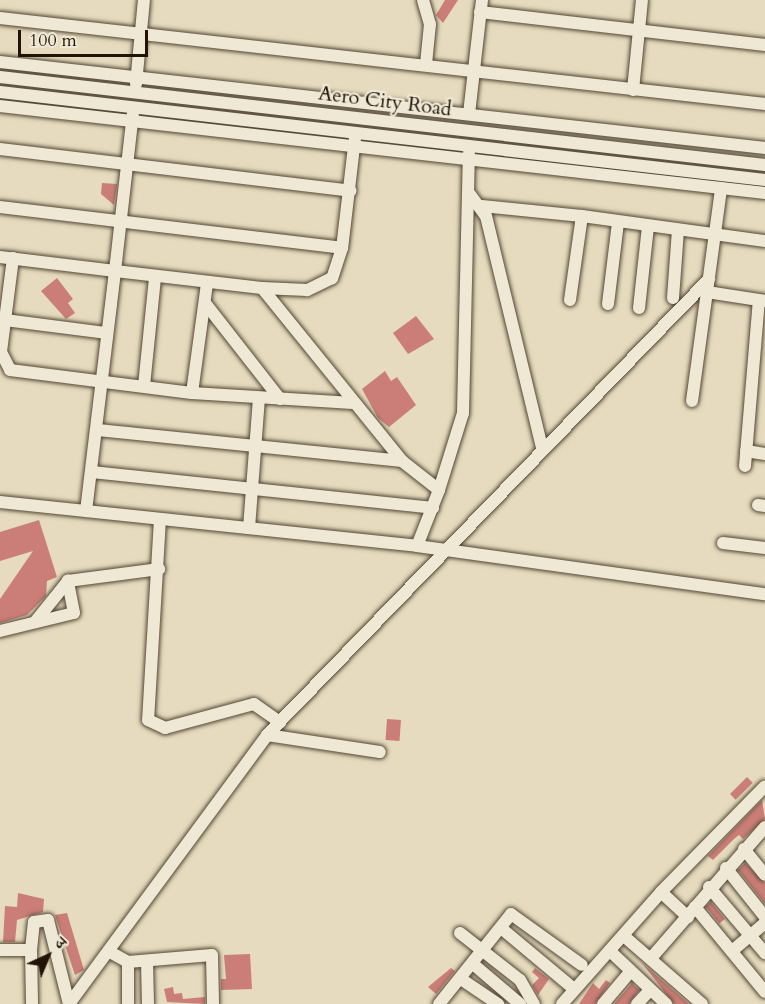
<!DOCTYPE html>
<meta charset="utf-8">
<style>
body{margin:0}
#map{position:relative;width:765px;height:1004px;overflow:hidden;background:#e6dbbe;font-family:Cardo,"Noto Serif Devanagari",serif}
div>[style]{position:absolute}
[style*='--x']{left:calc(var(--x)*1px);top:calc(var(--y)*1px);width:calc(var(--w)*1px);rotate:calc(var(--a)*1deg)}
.building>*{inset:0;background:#ca7e77;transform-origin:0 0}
.roads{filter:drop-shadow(0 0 2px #524634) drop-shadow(0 0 2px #524634)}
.minor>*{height:12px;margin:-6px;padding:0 6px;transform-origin:6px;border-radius:6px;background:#efe8d5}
span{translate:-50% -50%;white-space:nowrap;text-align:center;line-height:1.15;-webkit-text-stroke:4.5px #efe8d5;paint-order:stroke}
.street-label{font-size:20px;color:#211406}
.north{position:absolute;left:18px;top:926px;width:60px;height:60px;-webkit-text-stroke:4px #efe8d5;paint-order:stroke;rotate:44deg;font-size:16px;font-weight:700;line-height:24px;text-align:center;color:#211406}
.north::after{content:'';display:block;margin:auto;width:21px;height:27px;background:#211406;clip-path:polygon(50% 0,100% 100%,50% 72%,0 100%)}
.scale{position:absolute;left:18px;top:30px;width:130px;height:27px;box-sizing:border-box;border:3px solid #211406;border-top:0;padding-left:8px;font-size:18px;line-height:21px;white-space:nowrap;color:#211406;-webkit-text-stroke:4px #efe8d5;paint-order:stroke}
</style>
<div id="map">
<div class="building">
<div style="clip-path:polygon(445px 0,458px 0,443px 23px,436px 15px)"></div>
<div style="clip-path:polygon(102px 183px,117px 184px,114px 205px,101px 194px)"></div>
<div style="clip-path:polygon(57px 278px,73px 299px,68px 303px,75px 313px,66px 319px,41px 291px)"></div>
<div style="clip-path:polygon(416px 316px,434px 339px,408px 354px,393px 333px)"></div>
<div style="clip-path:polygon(385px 371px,391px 381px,397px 377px,416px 405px,389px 427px,378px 418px,362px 389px)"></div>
<div style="clip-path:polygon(39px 520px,57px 577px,47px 581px,46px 596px,27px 615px,0 623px,0 599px,33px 551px,0 561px,0 532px)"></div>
<div style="left:387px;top:719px;width:14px;height:21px;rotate:4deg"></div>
<div style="left:747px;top:777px;width:8px;height:24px;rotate:45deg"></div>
<div style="clip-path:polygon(762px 800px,765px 819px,743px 839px,739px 835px,734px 839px,713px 860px,708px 856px)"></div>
<div style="clip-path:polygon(745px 863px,765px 883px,765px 904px,738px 870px)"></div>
<div style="clip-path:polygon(18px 893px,44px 899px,43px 912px,17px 920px,15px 942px,3px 942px,5px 906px,17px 907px)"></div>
<div style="left:711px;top:902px;width:22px;height:7px;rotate:51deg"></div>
<div style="clip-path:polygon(67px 913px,84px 970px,75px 975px,55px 915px)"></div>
<div style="clip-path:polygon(250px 954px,252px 989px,221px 990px,221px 979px,226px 979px,224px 955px)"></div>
<div style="clip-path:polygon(642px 963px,689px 1004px,674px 1004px)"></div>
<div style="clip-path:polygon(451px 968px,455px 971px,436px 994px,428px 987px)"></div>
<div style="clip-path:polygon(535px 968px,549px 979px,538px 995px,532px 985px,539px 978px,532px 972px)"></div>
<div style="clip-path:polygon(606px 980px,610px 983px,595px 1004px,579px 1004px,593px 983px,599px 989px)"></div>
<div style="clip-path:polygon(632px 983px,639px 990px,629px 1004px,614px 1004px)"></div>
<div style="clip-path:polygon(173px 987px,174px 994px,182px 993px,183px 999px,205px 997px,205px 1004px,167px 1002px,164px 989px)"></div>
</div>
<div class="roads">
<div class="minor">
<div style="--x:423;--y:0;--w:25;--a:74"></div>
<div style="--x:430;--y:24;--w:40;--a:95.7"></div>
<div style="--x:480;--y:12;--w:287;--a:6.6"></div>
<div style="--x:0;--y:18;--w:770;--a:6.41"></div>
<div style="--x:0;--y:62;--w:770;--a:6.41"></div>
<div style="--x:0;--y:77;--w:770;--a:6.56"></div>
<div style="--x:136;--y:84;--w:84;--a:-84.6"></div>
<div style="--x:633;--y:90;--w:90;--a:-84.3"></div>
<div style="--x:0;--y:92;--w:770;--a:6.56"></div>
<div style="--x:0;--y:106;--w:770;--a:6.49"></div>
<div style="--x:469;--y:114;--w:115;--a:-83.5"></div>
<div style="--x:355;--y:138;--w:111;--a:96.7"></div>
<div style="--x:342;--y:248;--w:32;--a:108"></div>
<div style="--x:332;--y:278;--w:28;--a:154"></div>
<div style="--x:307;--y:290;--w:45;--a:-177.5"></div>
<div style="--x:262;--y:288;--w:223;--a:51"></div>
<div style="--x:402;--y:461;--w:47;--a:38.1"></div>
<div style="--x:439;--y:490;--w:60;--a:111.4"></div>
<div style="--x:0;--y:149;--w:353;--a:6.8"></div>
<div style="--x:469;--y:193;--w:29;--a:54"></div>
<div style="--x:486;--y:216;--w:238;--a:76.4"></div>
<div style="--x:482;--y:206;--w:100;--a:5.7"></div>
<div style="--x:0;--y:207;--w:344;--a:6.8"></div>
<div style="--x:0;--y:257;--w:116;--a:6.9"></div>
<div style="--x:115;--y:271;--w:158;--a:-83.5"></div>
<div style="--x:13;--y:258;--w:95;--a:97.3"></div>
<div style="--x:1;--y:352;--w:20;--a:63"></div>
<div style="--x:10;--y:370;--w:183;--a:7.2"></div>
<div style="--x:192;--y:393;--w:161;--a:3.6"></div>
<div style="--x:707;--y:292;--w:59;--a:8.8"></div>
<div style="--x:673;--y:298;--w:68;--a:-85.8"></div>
<div style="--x:570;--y:300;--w:85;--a:-81.9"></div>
<div style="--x:582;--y:216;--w:185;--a:7.8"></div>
<div style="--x:205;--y:303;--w:122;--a:52"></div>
<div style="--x:608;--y:304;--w:82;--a:-83"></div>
<div style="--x:639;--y:308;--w:81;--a:-83.7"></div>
<div style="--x:5;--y:320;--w:103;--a:7.3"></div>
<div style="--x:144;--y:386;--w:110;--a:-84.2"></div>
<div style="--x:192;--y:393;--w:111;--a:-82.2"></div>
<div style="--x:692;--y:401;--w:215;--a:-82.2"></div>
<div style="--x:98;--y:430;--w:306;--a:5.8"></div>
<div style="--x:746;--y:451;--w:19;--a:9"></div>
<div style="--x:745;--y:466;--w:166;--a:-85.2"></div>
<div style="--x:92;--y:472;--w:343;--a:6"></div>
<div style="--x:439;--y:490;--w:81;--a:-72.7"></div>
<div style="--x:463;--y:413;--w:260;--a:-88.7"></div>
<div style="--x:0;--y:502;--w:419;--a:6"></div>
<div style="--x:417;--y:546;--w:351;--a:7.9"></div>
<div style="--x:758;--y:505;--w:7;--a:8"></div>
<div style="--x:86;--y:511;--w:242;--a:-83.1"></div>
<div style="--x:115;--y:271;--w:148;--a:6.6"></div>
<div style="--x:160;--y:519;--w:201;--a:93.4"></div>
<div style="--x:148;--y:720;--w:19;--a:25"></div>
<div style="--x:165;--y:728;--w:92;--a:-15.1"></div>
<div style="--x:254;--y:704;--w:32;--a:35"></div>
<div style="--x:249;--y:528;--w:130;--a:-85.6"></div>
<div style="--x:723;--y:543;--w:42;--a:6.8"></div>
<div style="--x:35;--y:622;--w:53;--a:-51.2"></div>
<div style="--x:0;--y:631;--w:76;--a:-13.7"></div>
<div style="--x:74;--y:613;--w:33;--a:-101"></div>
<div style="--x:68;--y:581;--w:92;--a:-7.5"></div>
<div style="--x:267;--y:735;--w:114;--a:8.6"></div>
<div style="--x:744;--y:849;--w:33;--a:51"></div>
<div style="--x:726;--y:868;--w:63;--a:51.5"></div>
<div style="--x:709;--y:887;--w:87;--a:49.7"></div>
<div style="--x:661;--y:892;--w:37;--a:43"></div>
<div style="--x:695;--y:907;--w:110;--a:50.5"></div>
<div style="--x:501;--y:928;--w:95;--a:39.9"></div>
<div style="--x:460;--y:933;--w:76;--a:38.1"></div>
<div style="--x:520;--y:980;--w:28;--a:60"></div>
<div style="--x:625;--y:937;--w:102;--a:41"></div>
<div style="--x:0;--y:950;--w:31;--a:0"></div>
<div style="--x:31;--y:950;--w:28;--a:-84"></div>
<div style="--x:34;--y:922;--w:14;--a:-8"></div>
<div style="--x:48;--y:920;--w:87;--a:76"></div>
<div style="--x:31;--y:950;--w:54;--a:88.9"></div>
<div style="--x:732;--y:951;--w:43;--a:-40.3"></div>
<div style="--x:110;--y:952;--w:21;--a:29"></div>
<div style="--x:128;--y:962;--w:84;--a:-4.8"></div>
<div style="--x:212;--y:955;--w:49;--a:88.8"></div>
<div style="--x:611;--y:952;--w:76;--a:43.4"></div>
<div style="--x:652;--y:957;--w:172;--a:-49"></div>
<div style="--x:147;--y:961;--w:43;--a:88.7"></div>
<div style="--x:473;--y:964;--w:62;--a:40.4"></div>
<div style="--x:461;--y:979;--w:45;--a:34"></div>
<div style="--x:69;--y:1004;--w:334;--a:-53.6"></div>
<div style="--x:267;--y:735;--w:635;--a:-45.89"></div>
<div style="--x:128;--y:1004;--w:42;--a:-90"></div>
<div style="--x:439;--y:1004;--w:115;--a:-51.3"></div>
<div style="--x:511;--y:914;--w:87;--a:35.7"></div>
<div style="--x:562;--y:1004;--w:149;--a:-48.5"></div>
<div style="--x:661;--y:892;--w:148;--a:-45.5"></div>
<div style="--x:603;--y:1004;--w:42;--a:-49.8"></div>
<div style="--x:637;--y:1004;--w:19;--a:-47"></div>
</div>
</div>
<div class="street-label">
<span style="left:385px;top:101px;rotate:7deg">Aero City Road</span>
</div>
<div class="north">उ</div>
<div class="scale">100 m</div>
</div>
